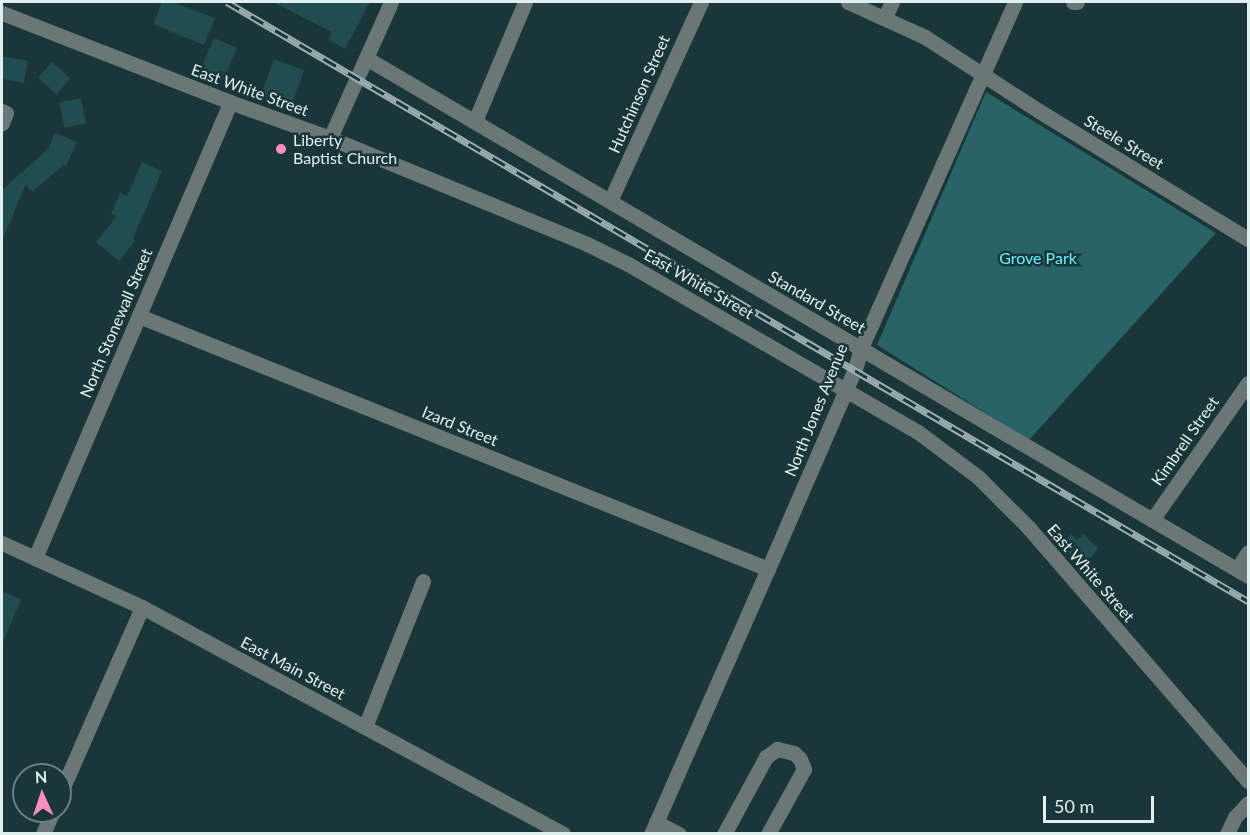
<!DOCTYPE html>
<style>
body{margin:0}
#map{position:relative;width:1250px;height:835px;overflow:hidden;background:#1a3638;font-family:Lato,sans-serif}
div>[style]{position:absolute}
[style*='--x']{left:calc(var(--x)*1px);top:calc(var(--y)*1px);width:calc(var(--w)*1px);rotate:calc(var(--a)*1deg)}
.green>*{inset:0;background:#276367}
.building>*{inset:0;background:#214c50;transform-origin:0 0}
.minor>*{height:15px;margin:-7.5px;padding:0 7.5px;transform-origin:7.5px;border-radius:7.5px;background:#6a7777}
.rail>*{height:7px;margin-top:-3.5px;transform-origin:0;background:repeating-linear-gradient(90deg,#1a3638 0 14px,#9aaeb0 0 28px);box-sizing:border-box;border-block:2px solid #9aaeb0}
.dots>*{width:16px;height:16px;translate:-50% -50%;box-sizing:border-box;border:3px solid #1a3638;border-radius:50%}
span{translate:-50% -50%;white-space:nowrap;text-align:center;line-height:1.15;-webkit-text-stroke:5px #1a3638;paint-order:stroke}
.street-label{font-size:16px;color:#e0eff1}
.poi-label{font-size:16px;color:#e0eff1}
.left{translate:0 -50%;text-align:left}
.park-label{font-size:16px;color:#68f2fc}
.frame{position:absolute;inset:0;border:3px solid #e0eff1;pointer-events:none}
.north{position:absolute;left:12px;top:763px;width:60px;height:60px;box-sizing:border-box;background:#1a3638;border:2px solid #698082;border-radius:50%;rotate:357deg;font-size:16px;font-weight:700;line-height:24px;text-align:center;color:#e0eff1}
.north::after{content:'';display:block;margin:auto;width:21px;height:27px;background:#fc8fc1;clip-path:polygon(50% 0,100% 100%,50% 72%,0 100%)}
.scale{position:absolute;left:1043px;top:796px;width:111px;height:27px;box-sizing:border-box;border:3px solid #e0eff1;border-top:0;padding-left:8px;font-size:18px;line-height:21px;white-space:nowrap;color:#e0eff1;-webkit-text-stroke:4px #1a3638;paint-order:stroke}
</style>
<div id="map">
<div class="green">
<div style="clip-path:polygon(986px 92px,1216px 233px,1029px 440px,877px 345px)"></div>
</div>
<div class="building">
<div style="clip-path:polygon(162px 2px,173px 2px,215px 18px,204px 45px,153px 24px)"></div>
<div style="clip-path:polygon(273px 2px,370px 2px,345px 49px,328px 40px,332px 32px)"></div>
<div style="left:214px;top:38px;width:25px;height:34px;rotate:23deg"></div>
<div style="clip-path:polygon(2px 56px,28px 61px,24px 83px,2px 79px)"></div>
<div style="left:274px;top:59px;width:32px;height:41px;rotate:20deg"></div>
<div style="left:52px;top:62px;width:25px;height:21px;rotate:42deg"></div>
<div style="left:81px;top:98px;width:26px;height:22px;rotate:79deg"></div>
<div style="clip-path:polygon(55px 133px,77px 142px,66px 166px,64px 165px,32px 192px,26px 184px,2px 241px,2px 190px,48px 149px)"></div>
<div style="clip-path:polygon(142px 162px,162px 171px,133px 239px,135px 241px,119px 261px,96px 242px,117px 216px,111px 214px,120px 192px,127px 196px)"></div>
<div style="clip-path:polygon(1071px 534px,1077px 540px,1083px 534px,1098px 548px,1084px 567px,1061px 545px)"></div>
<div style="clip-path:polygon(2px 591px,21px 599px,2px 645px)"></div>
</div>
<div class="minor">
<div style="--x:848;--y:2;--w:85;--a:24.4"></div>
<div style="--x:925;--y:37;--w:136;--a:33"></div>
<div style="--x:1039;--y:111;--w:245;--a:31.5"></div>
<div style="--x:1073;--y:2;--w:4;--a:0"></div>
<div style="--x:2;--y:13;--w:245;--a:21.3"></div>
<div style="--x:230;--y:102;--w:106;--a:19.8"></div>
<div style="--x:330;--y:138;--w:278;--a:22.4"></div>
<div style="--x:587;--y:244;--w:46;--a:26"></div>
<div style="--x:628;--y:264;--w:335;--a:30.1"></div>
<div style="--x:918;--y:432;--w:75;--a:36.9"></div>
<div style="--x:978;--y:477;--w:71;--a:45"></div>
<div style="--x:1028;--y:527;--w:336;--a:49.1"></div>
<div style="--x:884;--y:18;--w:18;--a:-63"></div>
<div style="--x:366;--y:58;--w:1023;--a:30.43"></div>
<div style="--x:2;--y:111;--w:4;--a:27"></div>
<div style="--x:6;--y:113;--w:11;--a:112"></div>
<div style="--x:475;--y:121;--w:129;--a:-67.2"></div>
<div style="--x:330;--y:138;--w:149;--a:-65.8"></div>
<div style="--x:610;--y:201;--w:219;--a:-65.4"></div>
<div style="--x:139;--y:316;--w:678;--a:21.91"></div>
<div style="--x:1152;--y:520;--w:167;--a:-55"></div>
<div style="--x:2;--y:543;--w:154;--a:24.6"></div>
<div style="--x:142;--y:607;--w:478;--a:28.3"></div>
<div style="--x:35;--y:558;--w:496;--a:-66.8"></div>
<div style="--x:1237;--y:569;--w:20;--a:-57"></div>
<div style="--x:365;--y:727;--w:157;--a:-68.3"></div>
<div style="--x:60;--y:794;--w:204;--a:-66.3"></div>
<div style="--x:656;--y:822;--w:26;--a:28"></div>
<div style="--x:43;--y:834;--w:25;--a:-67"></div>
<div style="--x:651;--y:834;--w:290;--a:-66.2"></div>
<div style="--x:768;--y:569;--w:218;--a:-66.5"></div>
<div style="--x:855;--y:369;--w:22;--a:-74"></div>
<div style="--x:861;--y:348;--w:379;--a:-66"></div>
<div style="--x:724;--y:834;--w:88;--a:-61.4"></div>
<div style="--x:766;--y:757;--w:14;--a:-36"></div>
<div style="--x:777;--y:749;--w:17;--a:13"></div>
<div style="--x:794;--y:753;--w:8;--a:45"></div>
<div style="--x:800;--y:759;--w:11;--a:68"></div>
<div style="--x:804;--y:769;--w:74;--a:119"></div>
<div style="--x:1227;--y:834;--w:19;--a:-65"></div>
<div style="--x:1235;--y:817;--w:19;--a:-47"></div>
</div>
<div class="rail">
<div style="--x:227;--y:2;--w:1184;--a:30.4"></div>
</div>
<div class="dots">
<div style="left:281px;top:149px;background:#fc8fc1"></div>
</div>
<div class="street-label">
<span style="left:250px;top:90px;rotate:20deg">East White Street</span>
<span style="left:639px;top:94px;rotate:-66deg">Hutchinson Street</span>
<span style="left:1124px;top:142px;rotate:31deg">Steele Street</span>
<span style="left:699px;top:284px;rotate:30deg">East White Street</span>
<span style="left:817px;top:302px;rotate:30deg">Standard Street</span>
<span style="left:116px;top:323px;rotate:-67deg">North Stonewall Street</span>
<span style="left:816px;top:410px;rotate:-68deg">North Jones Avenue</span>
<span style="left:460px;top:426px;rotate:22deg">Izard Street</span>
<span style="left:1185px;top:441px;rotate:-55deg">Kimbrell Street</span>
<span style="left:1091px;top:573px;rotate:49deg">East White Street</span>
<span style="left:293px;top:668px;rotate:28deg">East Main Street</span>
</div>
<div class="poi-label">
<span class="left" style="left:293px;top:149px">Liberty<br>Baptist Church</span>
</div>
<div class="park-label">
<span style="left:1038px;top:258px">Grove Park</span>
</div>
<div class="frame"></div>
<div class="north">N</div>
<div class="scale">50 m</div>
</div>
